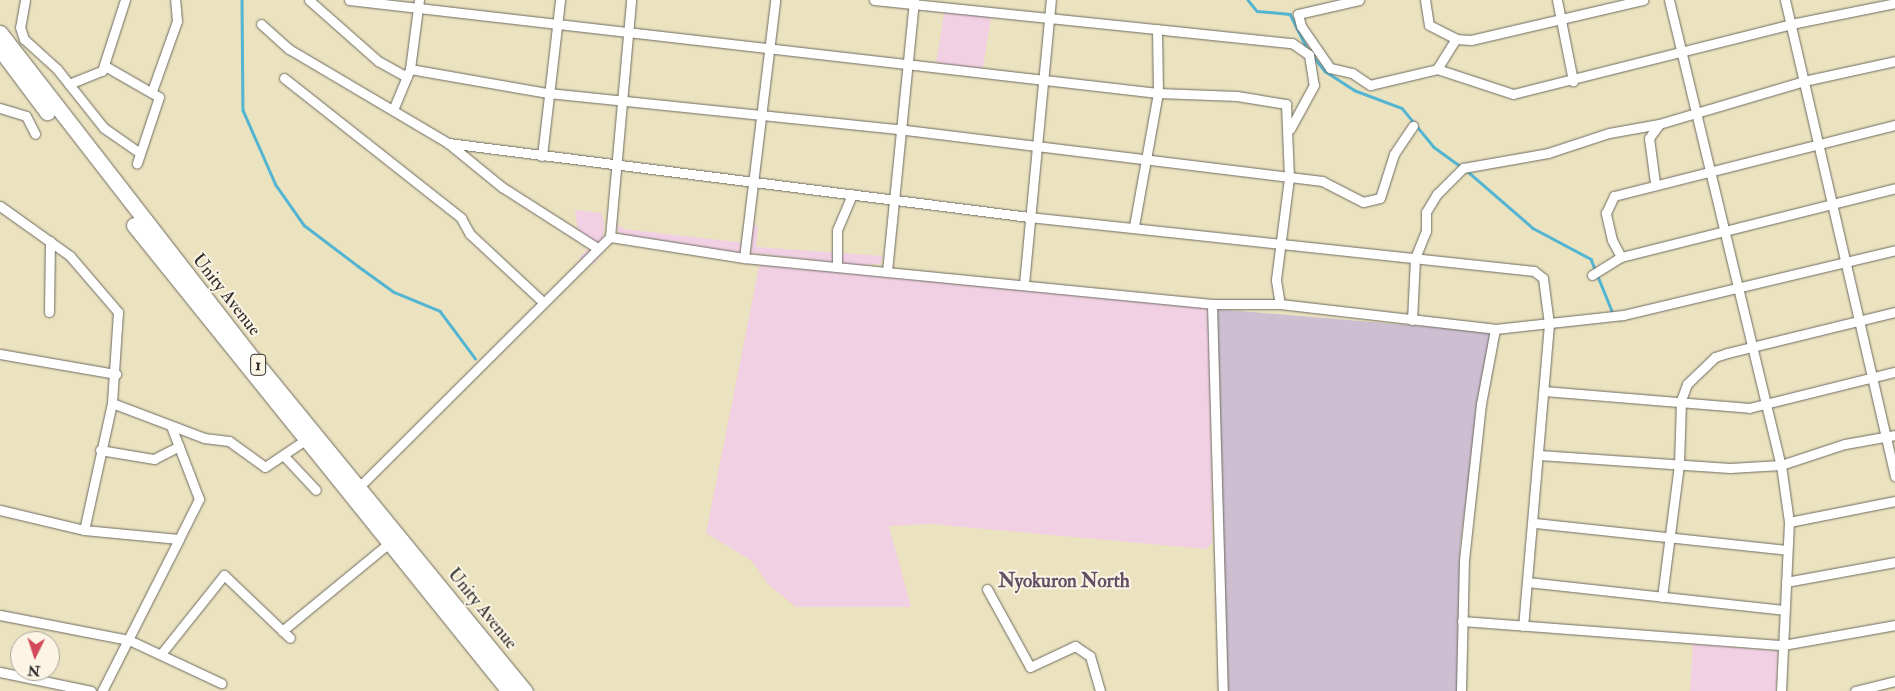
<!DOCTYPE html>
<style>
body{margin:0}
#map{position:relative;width:1895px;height:691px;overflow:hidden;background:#ebe2c0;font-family:"IM FELL Double Pica",serif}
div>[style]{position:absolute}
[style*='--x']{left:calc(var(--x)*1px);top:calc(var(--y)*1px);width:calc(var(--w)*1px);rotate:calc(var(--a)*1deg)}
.built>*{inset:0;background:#f1d0e4;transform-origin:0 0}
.industrial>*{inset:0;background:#cebed1}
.stream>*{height:2.5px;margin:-1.25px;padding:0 1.25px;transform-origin:1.25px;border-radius:1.25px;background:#53b5d1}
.roads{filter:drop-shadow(0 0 1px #6e6b5f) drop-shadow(0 0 1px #6e6b5f)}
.street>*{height:9px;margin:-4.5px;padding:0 4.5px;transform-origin:4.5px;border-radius:4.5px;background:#fff}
.primary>*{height:15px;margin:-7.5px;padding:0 7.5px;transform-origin:7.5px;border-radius:7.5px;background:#fff}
span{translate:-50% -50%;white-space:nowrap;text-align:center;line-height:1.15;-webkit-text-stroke:4px #fcf5e5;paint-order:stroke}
.shield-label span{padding:1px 4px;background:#fcf5e5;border:1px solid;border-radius:4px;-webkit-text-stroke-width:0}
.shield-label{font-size:16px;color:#2b2b2b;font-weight:700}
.street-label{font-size:18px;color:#2b2b2b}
.neighbourhood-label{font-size:19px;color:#645065;font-weight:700}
.north{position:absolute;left:10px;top:631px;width:50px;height:50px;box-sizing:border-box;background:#fcf5e5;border:1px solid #a8a49b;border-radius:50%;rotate:184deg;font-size:14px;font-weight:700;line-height:20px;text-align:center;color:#2b2b2b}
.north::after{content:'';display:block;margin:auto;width:18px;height:22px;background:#d1495b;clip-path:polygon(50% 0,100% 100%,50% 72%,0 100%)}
</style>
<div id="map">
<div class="built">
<div style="left:945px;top:7px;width:47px;height:56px;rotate:9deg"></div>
<div style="clip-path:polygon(575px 210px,601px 213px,604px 222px,603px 252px,594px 264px,579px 258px,590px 247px,578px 232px)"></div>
<div style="clip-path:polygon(616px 224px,624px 229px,745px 243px,743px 255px,642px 241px,619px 233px)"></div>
<div style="clip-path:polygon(752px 225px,758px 226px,756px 247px,883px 256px,881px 263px,863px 266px,751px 253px)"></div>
<div style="clip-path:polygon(760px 262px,1206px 308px,1211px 314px,1212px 543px,1206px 549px,931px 524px,889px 526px,911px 607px,796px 607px,768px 584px,752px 561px,706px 533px)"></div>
<div style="clip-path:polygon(1693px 644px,1778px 651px,1776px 691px,1690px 691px)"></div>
</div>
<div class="industrial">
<div style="clip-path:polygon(1216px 309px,1490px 332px,1460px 545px,1459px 691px,1226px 691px)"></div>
</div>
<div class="stream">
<div style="--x:242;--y:0;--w:110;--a:89.5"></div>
<div style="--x:243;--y:110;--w:82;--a:66.3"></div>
<div style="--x:276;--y:185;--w:49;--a:55"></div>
<div style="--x:304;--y:225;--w:68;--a:37.2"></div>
<div style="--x:358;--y:266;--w:44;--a:35.8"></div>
<div style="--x:394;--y:292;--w:50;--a:22.4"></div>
<div style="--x:440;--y:311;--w:59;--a:53.3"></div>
<div style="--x:1248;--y:0;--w:14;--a:51"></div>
<div style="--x:1257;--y:11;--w:33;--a:5"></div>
<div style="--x:1290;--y:14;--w:40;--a:63.4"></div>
<div style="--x:1312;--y:55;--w:21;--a:51"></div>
<div style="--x:1325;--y:71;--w:35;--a:33"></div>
<div style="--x:1354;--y:90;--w:51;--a:20.6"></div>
<div style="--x:1402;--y:108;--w:50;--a:50.6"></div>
<div style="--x:1434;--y:147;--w:34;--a:36"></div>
<div style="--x:1466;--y:170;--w:89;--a:40.9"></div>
<div style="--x:1533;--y:228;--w:66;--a:28.1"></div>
<div style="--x:1591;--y:259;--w:56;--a:68"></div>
</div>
<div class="roads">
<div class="street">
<div style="--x:25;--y:0;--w:27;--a:100"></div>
<div style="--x:20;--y:27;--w:13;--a:72"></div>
<div style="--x:24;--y:39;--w:45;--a:42.3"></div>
<div style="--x:57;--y:69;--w:75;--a:51.5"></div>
<div style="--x:104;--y:128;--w:44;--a:34.8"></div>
<div style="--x:309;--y:0;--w:92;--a:41.5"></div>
<div style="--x:378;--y:61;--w:33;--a:29"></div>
<div style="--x:349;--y:0;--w:814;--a:6.56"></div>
<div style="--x:1158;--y:93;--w:64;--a:-90.9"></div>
<div style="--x:874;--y:0;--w:420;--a:5.9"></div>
<div style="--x:1292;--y:43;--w:21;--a:35"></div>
<div style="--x:1309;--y:55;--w:30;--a:81"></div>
<div style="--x:1314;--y:85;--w:50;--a:118.6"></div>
<div style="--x:1359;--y:0;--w:63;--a:167.1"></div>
<div style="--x:1298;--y:14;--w:12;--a:76"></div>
<div style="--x:1301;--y:26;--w:51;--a:55.4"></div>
<div style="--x:1330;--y:68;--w:23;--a:13"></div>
<div style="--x:1352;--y:73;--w:22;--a:34"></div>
<div style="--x:1370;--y:85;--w:69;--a:-13.4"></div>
<div style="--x:1437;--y:69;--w:80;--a:18.2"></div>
<div style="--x:1513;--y:94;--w:287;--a:-14.1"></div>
<div style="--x:1791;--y:24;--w:106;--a:-11.4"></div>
<div style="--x:1425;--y:0;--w:25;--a:81"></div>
<div style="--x:1429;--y:25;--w:30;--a:27"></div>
<div style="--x:1456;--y:39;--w:15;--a:4"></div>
<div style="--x:1471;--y:40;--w:177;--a:-13.1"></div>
<div style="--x:1557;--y:0;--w:83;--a:78.8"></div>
<div style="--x:1669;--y:0;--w:478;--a:76.5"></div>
<div style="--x:1781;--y:465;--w:58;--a:82"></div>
<div style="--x:1789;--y:522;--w:169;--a:92.7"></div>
<div style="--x:1785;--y:0;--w:489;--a:77"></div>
<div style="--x:261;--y:24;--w:38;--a:42"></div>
<div style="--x:289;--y:49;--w:185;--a:30.6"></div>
<div style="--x:448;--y:143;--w:70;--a:39.2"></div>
<div style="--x:502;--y:187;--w:112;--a:32.6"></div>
<div style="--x:105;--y:66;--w:62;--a:29.9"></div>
<div style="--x:159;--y:97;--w:70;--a:108.4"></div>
<div style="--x:410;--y:69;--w:140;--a:9.9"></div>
<div style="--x:548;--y:93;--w:352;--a:5.9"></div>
<div style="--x:898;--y:129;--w:427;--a:7"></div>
<div style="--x:1322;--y:181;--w:46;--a:27.1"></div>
<div style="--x:1363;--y:202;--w:17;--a:-13"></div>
<div style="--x:1380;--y:198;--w:46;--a:-72.3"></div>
<div style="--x:1394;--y:154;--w:34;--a:-56"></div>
<div style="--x:1437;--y:69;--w:36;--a:-58"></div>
<div style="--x:284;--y:78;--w:226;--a:38.3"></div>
<div style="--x:461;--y:218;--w:18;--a:61"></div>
<div style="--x:470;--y:234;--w:100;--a:43"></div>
<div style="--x:69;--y:84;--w:35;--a:-22"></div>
<div style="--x:102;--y:71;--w:75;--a:-72.1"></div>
<div style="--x:152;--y:91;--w:74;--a:-70.3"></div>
<div style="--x:177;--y:21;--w:21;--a:-95"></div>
<div style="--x:0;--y:108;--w:27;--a:17"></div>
<div style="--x:26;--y:116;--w:20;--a:63"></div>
<div style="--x:393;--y:110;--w:44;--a:-67.5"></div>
<div style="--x:410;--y:69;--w:70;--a:-82.6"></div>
<div style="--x:448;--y:143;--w:586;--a:7.26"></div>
<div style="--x:1029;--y:217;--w:508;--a:6.1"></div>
<div style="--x:1534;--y:271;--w:11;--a:38"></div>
<div style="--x:1543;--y:278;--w:46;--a:82.6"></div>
<div style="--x:1549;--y:324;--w:303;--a:94.9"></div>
<div style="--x:542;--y:156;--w:157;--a:-83.4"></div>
<div style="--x:1655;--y:183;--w:45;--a:-97.6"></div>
<div style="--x:1649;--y:138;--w:17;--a:-54"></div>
<div style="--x:1659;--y:124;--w:151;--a:-16.5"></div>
<div style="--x:1804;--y:81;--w:93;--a:-12.4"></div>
<div style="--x:0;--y:206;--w:86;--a:35.5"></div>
<div style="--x:70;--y:256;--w:74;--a:49.4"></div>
<div style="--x:118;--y:312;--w:91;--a:93.8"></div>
<div style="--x:112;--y:403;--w:130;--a:102.4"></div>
<div style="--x:1134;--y:226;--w:135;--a:-79.8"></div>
<div style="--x:1158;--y:93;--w:79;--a:2.2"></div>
<div style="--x:1237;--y:96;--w:50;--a:9.3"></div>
<div style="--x:1286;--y:104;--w:74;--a:87.7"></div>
<div style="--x:1289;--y:178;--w:103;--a:97.3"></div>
<div style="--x:1276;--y:280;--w:24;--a:81"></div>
<div style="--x:610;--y:237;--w:238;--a:-84.9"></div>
<div style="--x:1621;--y:257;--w:19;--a:-118"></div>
<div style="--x:1612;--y:240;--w:28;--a:-103"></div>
<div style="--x:1606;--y:213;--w:19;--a:-65"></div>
<div style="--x:1614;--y:196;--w:290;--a:-14.2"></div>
<div style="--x:744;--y:258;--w:260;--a:-83.1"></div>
<div style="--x:837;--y:266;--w:36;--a:-90"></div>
<div style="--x:837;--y:230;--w:39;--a:-67"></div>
<div style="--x:887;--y:271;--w:272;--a:-84.3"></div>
<div style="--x:1592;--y:275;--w:34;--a:-32"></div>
<div style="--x:1621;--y:257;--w:283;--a:-14.1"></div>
<div style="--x:1024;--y:284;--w:285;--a:-84.6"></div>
<div style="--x:1212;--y:304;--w:387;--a:88.4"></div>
<div style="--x:49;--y:312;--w:71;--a:-89.2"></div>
<div style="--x:1412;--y:320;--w:62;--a:-87.2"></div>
<div style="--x:1415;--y:258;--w:29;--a:-68"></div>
<div style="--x:1426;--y:231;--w:19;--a:-90"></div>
<div style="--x:1426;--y:212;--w:21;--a:-59"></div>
<div style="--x:1437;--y:194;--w:37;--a:-45"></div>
<div style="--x:1463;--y:168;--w:86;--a:-10"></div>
<div style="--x:1548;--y:153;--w:64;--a:-18.2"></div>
<div style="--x:1609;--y:133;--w:51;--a:-10.2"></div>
<div style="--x:0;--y:354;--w:118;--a:9.8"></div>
<div style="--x:1544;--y:391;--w:206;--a:4.7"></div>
<div style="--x:1749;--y:408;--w:150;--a:-13.9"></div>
<div style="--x:112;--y:403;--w:98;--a:20.8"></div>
<div style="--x:204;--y:438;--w:25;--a:7"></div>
<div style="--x:229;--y:441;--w:44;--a:35.8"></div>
<div style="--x:265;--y:467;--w:48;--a:-34"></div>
<div style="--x:100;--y:450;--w:55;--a:9.5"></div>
<div style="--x:154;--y:459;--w:28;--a:-27"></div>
<div style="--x:1539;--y:455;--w:191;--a:3.9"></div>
<div style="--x:1730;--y:468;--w:51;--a:-3.4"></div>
<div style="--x:1781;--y:465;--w:67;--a:-18.2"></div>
<div style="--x:1845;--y:444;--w:51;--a:-10.2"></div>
<div style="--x:285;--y:457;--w:45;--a:46.8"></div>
<div style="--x:356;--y:490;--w:359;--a:-44.9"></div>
<div style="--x:610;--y:237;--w:136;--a:8.9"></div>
<div style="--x:744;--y:258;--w:470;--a:5.6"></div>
<div style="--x:1212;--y:304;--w:68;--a:0"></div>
<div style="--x:1280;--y:304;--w:216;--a:6.6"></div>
<div style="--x:1495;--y:329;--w:129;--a:-6.2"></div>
<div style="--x:1623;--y:315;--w:280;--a:-13.4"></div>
<div style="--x:0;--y:510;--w:86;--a:13.4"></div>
<div style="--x:84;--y:530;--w:95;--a:5.4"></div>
<div style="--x:179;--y:539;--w:45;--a:-63.4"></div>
<div style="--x:199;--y:499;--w:78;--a:-111"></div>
<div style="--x:1789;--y:522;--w:108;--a:-11.2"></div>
<div style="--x:1535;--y:523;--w:253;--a:6.1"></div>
<div style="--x:1527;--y:582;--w:258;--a:6.2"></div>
<div style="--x:1786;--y:582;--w:111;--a:-10.4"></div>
<div style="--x:987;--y:589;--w:89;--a:61.1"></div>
<div style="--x:1030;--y:667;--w:50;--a:-25"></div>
<div style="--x:1075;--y:646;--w:18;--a:34"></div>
<div style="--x:1090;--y:656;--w:36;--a:74"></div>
<div style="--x:1662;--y:597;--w:133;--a:-82.7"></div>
<div style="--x:1679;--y:465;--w:65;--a:-88.2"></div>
<div style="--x:1681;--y:400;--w:17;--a:-69"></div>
<div style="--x:1687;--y:384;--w:39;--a:-44"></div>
<div style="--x:1715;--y:357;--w:13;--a:-18"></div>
<div style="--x:1727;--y:353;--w:173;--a:-13.7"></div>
<div style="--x:0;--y:615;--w:131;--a:11"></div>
<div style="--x:129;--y:640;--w:102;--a:25.1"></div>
<div style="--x:1462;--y:621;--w:322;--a:4.3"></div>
<div style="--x:1783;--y:645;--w:114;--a:-10.1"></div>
<div style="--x:282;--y:631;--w:139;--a:-39.4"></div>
<div style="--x:161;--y:654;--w:101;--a:-51.4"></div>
<div style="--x:224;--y:575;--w:91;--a:43.7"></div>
<div style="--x:0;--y:672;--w:93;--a:11.8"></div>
<div style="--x:102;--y:691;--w:170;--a:-63.1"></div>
<div style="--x:1461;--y:691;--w:131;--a:-88.7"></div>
<div style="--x:1464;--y:560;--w:157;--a:-83.8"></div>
<div style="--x:1481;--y:404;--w:76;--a:-79.4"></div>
<div style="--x:1855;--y:691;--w:41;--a:-14"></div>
</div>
<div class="primary">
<div style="--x:0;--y:33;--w:411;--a:52.2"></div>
<div style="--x:252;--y:358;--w:431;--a:50.7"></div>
<div style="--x:0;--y:49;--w:79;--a:53.3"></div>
<div style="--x:134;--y:225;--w:598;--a:51.18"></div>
</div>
</div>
<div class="shield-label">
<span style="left:258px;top:365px">1</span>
</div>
<div class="street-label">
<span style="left:226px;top:295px;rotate:52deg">Unity Avenue</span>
<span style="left:482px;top:609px;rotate:51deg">Unity Avenue</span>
</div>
<div class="neighbourhood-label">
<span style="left:1064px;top:582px">Nyokuron North</span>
</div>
<div class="north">N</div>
</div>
